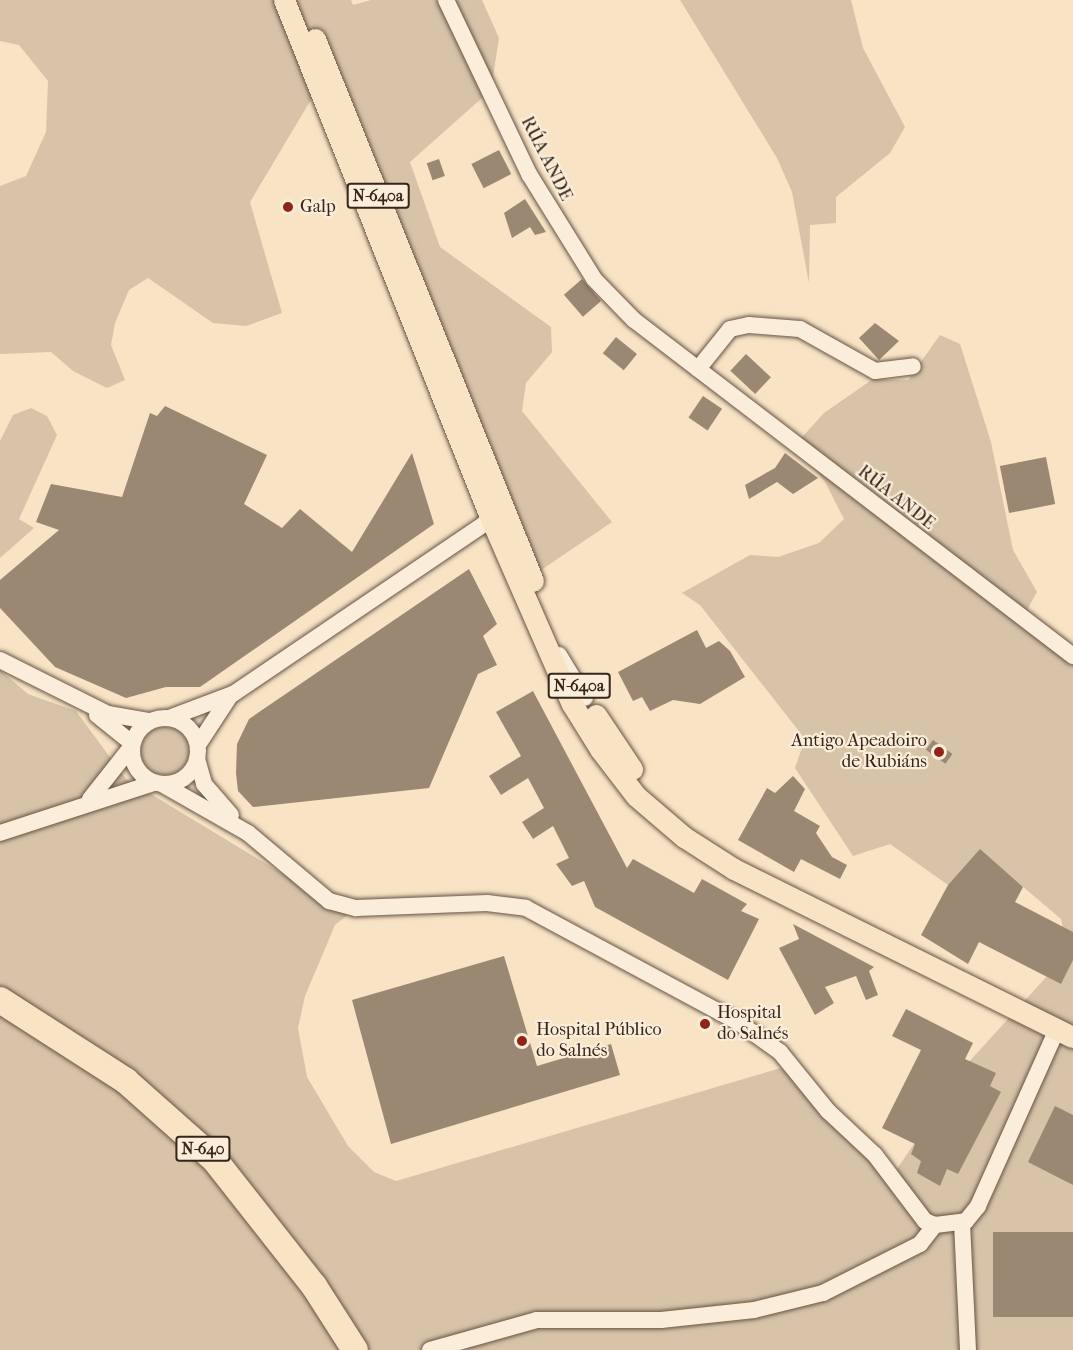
<!DOCTYPE html>
<meta charset="utf-8">
<style>
body{margin:0}
#map{position:relative;width:1073px;height:1350px;overflow:hidden;background:#f8e3c5;font-family:"IM FELL French Canon",serif}
div>[style]{position:absolute}
[style*='--x']{left:calc(var(--x)*1px);top:calc(var(--y)*1px);width:calc(var(--w)*1px);rotate:calc(var(--a)*1deg)}
.green>*{inset:0;background:#d7c3a8}
.round{border-radius:50%}
.building>*{inset:0;background:#9b8872;transform-origin:0 0}
.roads{filter:drop-shadow(0 0 2px #665444) drop-shadow(0 0 2px #665444)}
.minor>*{height:16px;margin:-8px;padding:0 8px;transform-origin:8px;border-radius:8px;background:#faedd9}
.minor>.ring{margin:-8px;padding:0;box-sizing:content-box;background:none;border:16px solid #faedd9;border-radius:50%}
.major>*{height:21px;margin:-10.5px;padding:0 10.5px;transform-origin:10.5px;border-radius:10.5px;background:#f8e3c5}
.highway>*{height:26px;margin:-13px;padding:0 13px;transform-origin:13px;border-radius:13px;background:#f8e3c5}
.dots>*{width:16px;height:16px;translate:-50% -50%;box-sizing:border-box;border:3px solid #faedd9;border-radius:50%}
span{translate:-50% -50%;white-space:nowrap;text-align:center;line-height:1.15;-webkit-text-stroke:4.5px #faedd9;paint-order:stroke}
.shield-label span{padding:2px 4px;background:#faedd9;border:2px solid;border-radius:4px;-webkit-text-stroke-width:0}
.shield-label{font-size:16px;color:#362519;font-weight:700}
.street-label{font-size:18px;color:#362519}
.poi-label{font-size:18px;color:#362519}
.left{translate:0 -50%;text-align:left}
.right{translate:-100% -50%;text-align:right}
</style>
<div id="map">
<div class="green">
<div style="clip-path:polygon(0 0,351px 0,353px 5px,371px 0,482px 0,499px 38px,491px 90px,410px 162px,440px 247px,551px 327px,552px 352px,526px 383px,522px 411px,612px 522px,519px 585px,318px 88px,250px 202px,282px 313px,246px 326px,213px 323px,148px 278px,129px 290px,115px 323px,111px 345px,125px 380px,107px 388px,73px 371px,51px 352px,0 354px,0 186px,26px 176px,46px 132px,48px 81px,19px 45px,0 41px)"></div>
<div style="clip-path:polygon(680px 0,851px 0,863px 48px,905px 127px,890px 153px,836px 197px,836px 223px,810px 225px,809px 283px,792px 192px,777px 158px)"></div>
<div style="clip-path:polygon(940px 335px,960px 344px,991px 442px,1013px 550px,1037px 592px,1022px 619px,1073px 657px,1073px 1350px,0 1350px,0 670px,28px 694px,76px 711px,126px 779px,349px 914px,335px 925px,305px 996px,298px 1028px,307px 1077px,348px 1146px,374px 1172px,396px 1181px,781px 1068px,891px 1178px,968px 1063px,1068px 953px,1061px 919px,980px 850px,948px 885px,890px 844px,853px 856px,795px 768px,805px 739px,700px 605px,682px 593px,750px 555px,778px 557px,819px 543px,844px 519px,825px 482px,795px 445px,824px 413px,873px 379px,908px 380px)"></div>
<div style="clip-path:polygon(31px 408px,47px 416px,57px 435px,19px 519px,34px 528px,0 558px,0 441px,13px 415px)"></div>
<div class="round" style="left:141px;top:727px;width:48px;height:48px"></div>
</div>
<div class="building">
<div style="left:499px;top:150px;width:27px;height:31px;rotate:63deg"></div>
<div style="left:439px;top:159px;width:18px;height:13px;rotate:71deg"></div>
<div style="clip-path:polygon(525px 199px,546px 232px,535px 235px,530px 227px,512px 238px,504px 213px)"></div>
<div style="left:582px;top:279px;width:29px;height:24px;rotate:49deg"></div>
<div style="clip-path:polygon(875px 323px,899px 341px,879px 360px,859px 338px)"></div>
<div style="left:616px;top:337px;width:27px;height:21px;rotate:39deg"></div>
<div style="left:746px;top:354px;width:34px;height:23px;rotate:43deg"></div>
<div style="left:703px;top:396px;width:23px;height:26px;rotate:34deg"></div>
<div style="clip-path:polygon(165px 406px,267px 455px,244px 504px,282px 528px,300px 509px,352px 552px,412px 453px,434px 524px,200px 687px,166px 687px,126px 698px,55px 667px,0 608px,0 580px,59px 530px,36px 522px,51px 484px,122px 497px,150px 413px,157px 416px)"></div>
<div style="clip-path:polygon(785px 453px,818px 478px,793px 494px,777px 482px,749px 499px,745px 485px,775px 468px)"></div>
<div style="left:1046px;top:457px;width:48px;height:47px;rotate:79deg"></div>
<div style="clip-path:polygon(469px 569px,497px 624px,483px 636px,497px 665px,478px 674px,429px 788px,253px 807px,238px 791px,236px 773px,237px 744px,249px 719px)"></div>
<div style="clip-path:polygon(697px 630px,706px 648px,719px 641px,730px 651px,745px 677px,700px 704px,673px 700px,650px 711px,642px 697px,633px 701px,618px 672px)"></div>
<div style="clip-path:polygon(533px 691px,627px 868px,633px 859px,694px 893px,702px 879px,747px 904px,741px 911px,759px 919px,728px 980px,595px 907px,584px 881px,572px 886px,556px 864px,569px 858px,553px 826px,533px 839px,522px 822px,544px 808px,528px 778px,501px 795px,489px 776px,521px 756px,496px 712px)"></div>
<div style="left:933px;top:740px;width:24px;height:12px;rotate:36deg"></div>
<div style="clip-path:polygon(793px 776px,805px 789px,794px 811px,820px 826px,816px 833px,832px 857px,847px 865px,840px 879px,801px 859px,794px 872px,738px 840px,767px 788px,775px 793px)"></div>
<div style="clip-path:polygon(980px 849px,1023px 887px,1015px 902px,1073px 932px,1073px 960px,1061px 984px,979px 942px,968px 964px,921px 935px,948px 885px)"></div>
<div style="clip-path:polygon(793px 924px,874px 967px,869px 971px,878px 995px,866px 1000px,856px 976px,825px 987px,834px 1003px,815px 1015px,779px 948px,799px 939px)"></div>
<div style="clip-path:polygon(504px 956px,537px 1066px,611px 1044px,620px 1075px,391px 1144px,352px 1000px)"></div>
<div style="clip-path:polygon(906px 1009px,973px 1043px,965px 1059px,996px 1073px,990px 1086px,1001px 1092px,958px 1174px,947px 1169px,940px 1186px,917px 1173px,921px 1161px,911px 1154px,915px 1144px,882px 1128px,921px 1050px,892px 1036px)"></div>
<div style="clip-path:polygon(1055px 1106px,1073px 1115px,1073px 1185px,1028px 1162px)"></div>
<div style="left:1073px;top:1232px;width:85px;height:80px;rotate:90deg"></div>
</div>
<div class="roads">
<div class="minor">
<div style="--x:446;--y:0;--w:193;--a:64.5"></div>
<div style="--x:529;--y:174;--w:123;--a:58.2"></div>
<div style="--x:594;--y:279;--w:57;--a:45.7"></div>
<div style="--x:634;--y:320;--w:553;--a:37.43"></div>
<div style="--x:698;--y:369;--w:51;--a:-51.3"></div>
<div style="--x:730;--y:329;--w:19;--a:-12"></div>
<div style="--x:749;--y:325;--w:51;--a:4.5"></div>
<div style="--x:800;--y:329;--w:86;--a:29.2"></div>
<div style="--x:875;--y:371;--w:38;--a:-7"></div>
<div style="--x:559;--y:655;--w:50;--a:58.8"></div>
<div style="--x:0;--y:660;--w:121;--a:26.6"></div>
<div style="--x:108;--y:714;--w:42;--a:9.7"></div>
<div style="--x:97;--y:715;--w:45;--a:38.7"></div>
<div class="ring" style="left:132px;top:718px;width:50px;height:50px"></div>
<div style="--x:169;--y:718;--w:68;--a:-20.6"></div>
<div style="--x:233;--y:694;--w:312;--a:-34.1"></div>
<div style="--x:491;--y:519;--w:12;--a:-81"></div>
<div style="--x:198;--y:745;--w:59;--a:-56.9"></div>
<div style="--x:197;--y:759;--w:26;--a:74"></div>
<div style="--x:204;--y:784;--w:41;--a:48.9"></div>
<div style="--x:162;--y:784;--w:99;--a:29.7"></div>
<div style="--x:248;--y:833;--w:106;--a:40"></div>
<div style="--x:329;--y:901;--w:28;--a:15"></div>
<div style="--x:356;--y:908;--w:131;--a:-2.2"></div>
<div style="--x:487;--y:903;--w:39;--a:7"></div>
<div style="--x:526;--y:908;--w:241;--a:28.3"></div>
<div style="--x:738;--y:1022;--w:52;--a:35.5"></div>
<div style="--x:780;--y:1052;--w:76;--a:50.9"></div>
<div style="--x:828;--y:1111;--w:64;--a:43.1"></div>
<div style="--x:875;--y:1155;--w:83;--a:52.9"></div>
<div style="--x:925;--y:1221;--w:11;--a:22"></div>
<div style="--x:935;--y:1225;--w:31;--a:-7"></div>
<div style="--x:966;--y:1221;--w:19;--a:-51"></div>
<div style="--x:978;--y:1206;--w:194;--a:-65.9"></div>
<div style="--x:90;--y:799;--w:66;--a:-51.7"></div>
<div style="--x:0;--y:833;--w:162;--a:-18"></div>
<div style="--x:962;--y:1223;--w:127;--a:87.3"></div>
<div style="--x:430;--y:1350;--w:111;--a:-15.7"></div>
<div style="--x:537;--y:1320;--w:124;--a:0"></div>
<div style="--x:661;--y:1320;--w:94;--a:-6.1"></div>
<div style="--x:754;--y:1310;--w:71;--a:-13.8"></div>
<div style="--x:823;--y:1293;--w:109;--a:-26.8"></div>
<div style="--x:920;--y:1244;--w:24;--a:-52"></div>
</div>
<div class="major">
<div style="--x:284;--y:0;--w:559;--a:68.26"></div>
<div style="--x:491;--y:519;--w:202;--a:66.4"></div>
<div style="--x:572;--y:704;--w:53;--a:58.1"></div>
<div style="--x:600;--y:749;--w:59;--a:52.5"></div>
<div style="--x:636;--y:796;--w:63;--a:40.5"></div>
<div style="--x:684;--y:837;--w:59;--a:32.6"></div>
<div style="--x:734;--y:869;--w:378;--a:26.4"></div>
<div style="--x:315;--y:39;--w:584;--a:68.09"></div>
<div style="--x:596;--y:715;--w:65;--a:56.3"></div>
</div>
<div class="highway">
<div style="--x:0;--y:1000;--w:150;--a:32.7"></div>
<div style="--x:126;--y:1081;--w:118;--a:41.6"></div>
<div style="--x:214;--y:1159;--w:162;--a:51.8"></div>
<div style="--x:314;--y:1286;--w:76;--a:57.4"></div>
</div>
</div>
<div class="dots">
<div style="left:288px;top:207px;background:#8f2418"></div>
<div style="left:939px;top:752px;background:#8f2418"></div>
<div style="left:705px;top:1024px;background:#8f2418"></div>
<div style="left:522px;top:1041px;background:#8f2418"></div>
</div>
<div class="shield-label">
<span style="left:378px;top:196px">N-640a</span>
<span style="left:579px;top:686px">N-640a</span>
<span style="left:203px;top:1149px">N-640</span>
</div>
<div class="street-label">
<span style="left:546px;top:159px;rotate:63deg">RÚA ANDE</span>
<span style="left:896px;top:498px;rotate:38deg">RÚA ANDE</span>
</div>
<div class="poi-label">
<span class="left" style="left:300px;top:207px">Galp</span>
<span class="right" style="left:927px;top:752px">Antigo Apeadoiro<br>de Rubiáns</span>
<span class="left" style="left:717px;top:1024px">Hospital<br>do Salnés</span>
<span class="left" style="left:536px;top:1041px">Hospital Público<br>do Salnés</span>
</div>
</div>
